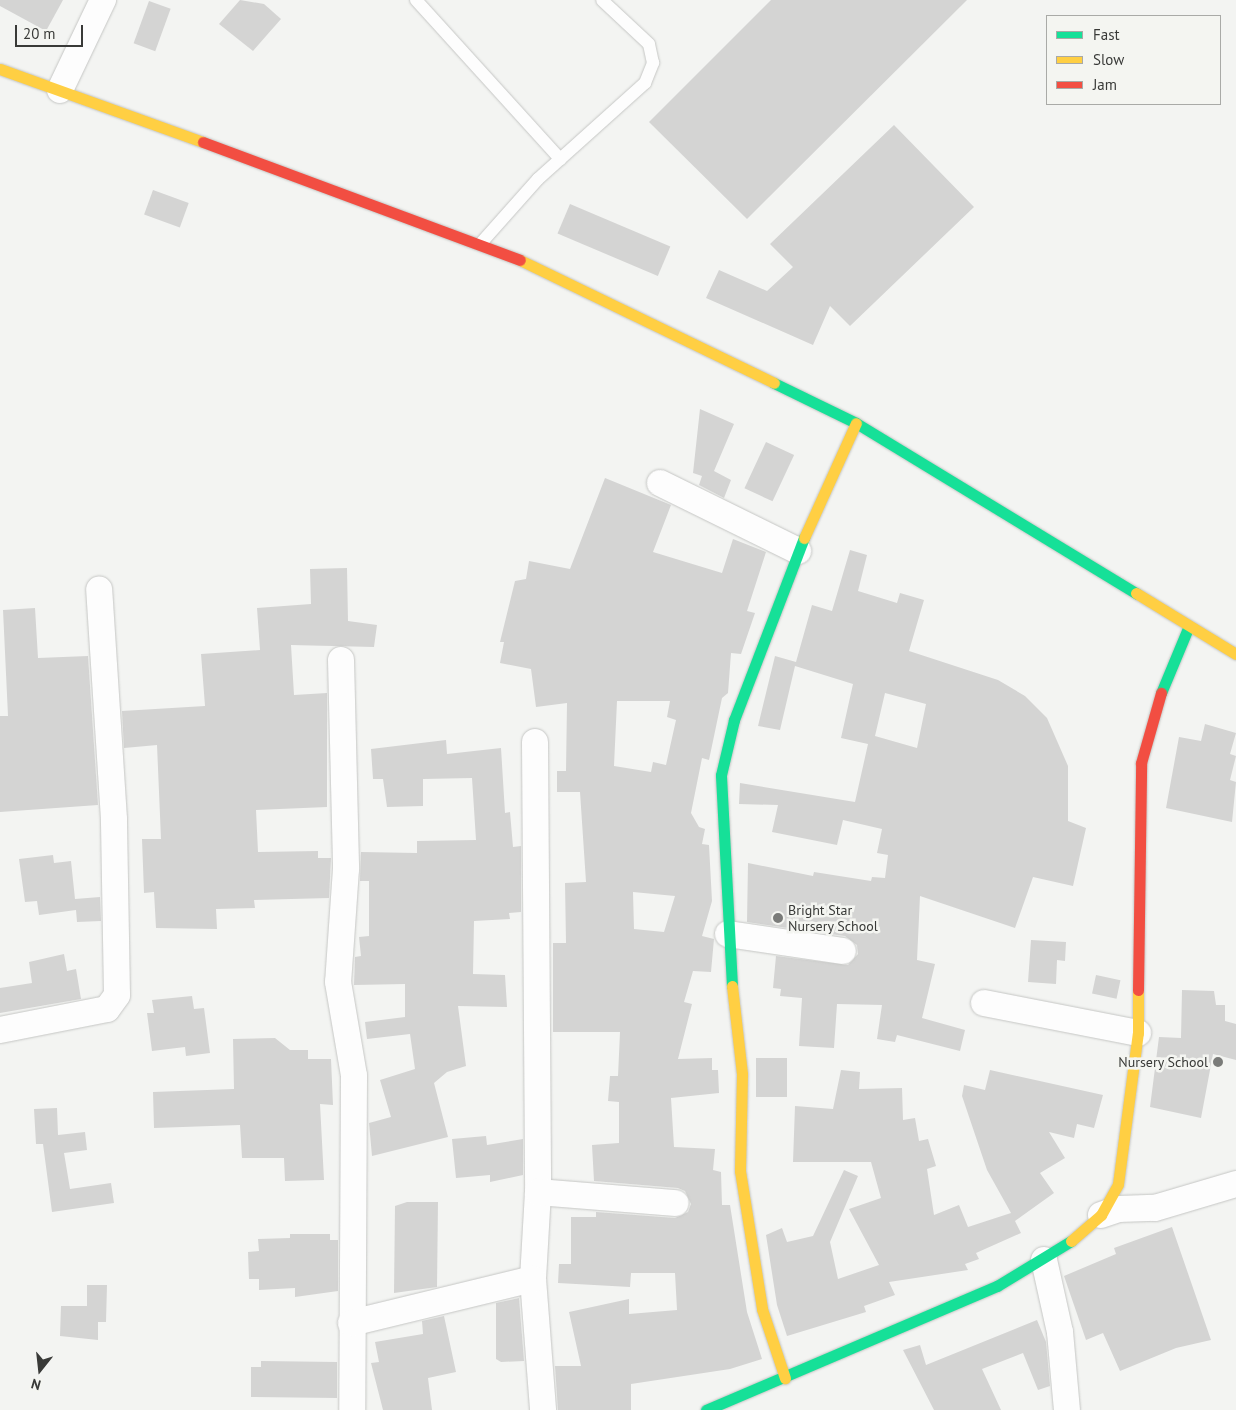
<!DOCTYPE html>
<style>
body{margin:0}
#map{position:relative;width:1236px;height:1410px;overflow:hidden;background:#f3f4f2;font-family:"PT Sans",sans-serif}
div>[style]{position:absolute}
[style*='--x']{left:calc(var(--x)*1px);top:calc(var(--y)*1px);width:calc(var(--w)*1px);rotate:calc(var(--a)*1deg)}
.building>*{inset:0;background:#d4d4d3;transform-origin:0 0}
.roads{filter:drop-shadow(0 0 1px #c5c6c4) drop-shadow(0 0 1px #c5c6c4)}
.lane>*{height:12px;margin:-6px;padding:0 6px;transform-origin:6px;border-radius:6px;background:#fdfdfd}
.street>*{height:26px;margin:-13px;padding:0 13px;transform-origin:13px;border-radius:13px;background:#fdfdfd}
.fast>*{height:11px;margin:-5.5px;padding:0 5.5px;transform-origin:5.5px;border-radius:5.5px;background:#16e098}
.slow>*{height:11px;margin:-5.5px;padding:0 5.5px;transform-origin:5.5px;border-radius:5.5px;background:#ffcf43}
.jam>*{height:11px;margin:-5.5px;padding:0 5.5px;transform-origin:5.5px;border-radius:5.5px;background:#f24e42}
.dots>*{width:14px;height:14px;translate:-50% -50%;box-sizing:border-box;border:2px solid #f4f5f1;border-radius:50%}
span{translate:-50% -50%;white-space:nowrap;text-align:center;line-height:1.15;-webkit-text-stroke:5px #f4f5f1;paint-order:stroke}
.poi-label{font-size:14px;color:#393a38}
.left{translate:0 -50%;text-align:left}
.right{translate:-100% -50%;text-align:right}
.legend{position:absolute;left:1046px;top:15px;width:175px;height:90px;box-sizing:border-box;background:#f4f5f1;border:1px solid #a9aaa7;margin:0;padding:6px 9px;list-style:none;font-size:15px;color:#393a38}
.legend li{display:flex;align-items:center;gap:10px;height:25px}
.legend b{width:25px;border:1px solid #a9aaa7}
.north{position:absolute;left:15px;top:1345px;width:50px;height:50px;-webkit-text-stroke:4px #f4f5f1;paint-order:stroke;rotate:196deg;font-size:14px;font-weight:700;line-height:20px;text-align:center;color:#393a38}
.north::after{content:'';display:block;margin:auto;width:18px;height:22px;background:#393a38;clip-path:polygon(50% 0,100% 100%,50% 72%,0 100%)}
.scale{position:absolute;left:15px;top:25px;width:68px;height:22px;box-sizing:border-box;border:2px solid #393a38;border-top:0;padding-left:6px;font-size:15px;line-height:18px;white-space:nowrap;color:#393a38;-webkit-text-stroke:4px #f4f5f1;paint-order:stroke}
</style>
<div id="map">
<div class="building">
<div style="clip-path:polygon(0 0,63px 0,46px 31px,0 6px)"></div>
<div style="clip-path:polygon(240px 0,264px 4px,281px 19px,253px 51px,219px 24px)"></div>
<div style="clip-path:polygon(771px 0,967px 0,747px 219px,649px 122px)"></div>
<div style="left:149px;top:1px;width:23px;height:45px;rotate:20deg"></div>
<div style="clip-path:polygon(894px 125px,974px 207px,850px 326px,830px 306px,813px 345px,706px 298px,719px 270px,767px 291px,793px 267px,770px 244px)"></div>
<div style="left:153px;top:190px;width:38px;height:26px;rotate:20deg"></div>
<div style="left:570px;top:204px;width:109px;height:32px;rotate:23deg"></div>
<div style="clip-path:polygon(700px 409px,734px 424px,714px 471px,731px 480px,724px 498px,699px 485px,702px 476px,693px 473px)"></div>
<div style="left:766px;top:442px;width:31px;height:51px;rotate:25deg"></div>
<div style="clip-path:polygon(evenodd,605px 478px,671px 505px,653px 552px,722px 573px,733px 539px,766px 552px,747px 611px,755px 613px,741px 654px,731px 653px,728px 693px,722px 698px,709px 760px,702px 758px,691px 813px,699px 827px,705px 829px,702px 844px,709px 845px,712px 901px,702px 936px,714px 939px,711px 972px,693px 971px,684px 1002px,692px 1004px,678px 1059px,712px 1058px,712px 1070px,718px 1070px,719px 1093px,671px 1098px,674px 1147px,715px 1149px,713px 1170px,721px 1172px,722px 1205px,730px 1205px,747px 1312px,762px 1359px,730px 1369px,631px 1384px,631px 1410px,558px 1410px,555px 1366px,581px 1366px,569px 1312px,629px 1299px,629px 1314px,677px 1310px,675px 1273px,631px 1273px,630px 1287px,558px 1283px,559px 1264px,571px 1264px,571px 1217px,596px 1217px,596px 1212px,675px 1218px,688px 1212px,691px 1204px,685px 1191px,678px 1188px,594px 1181px,592px 1145px,619px 1143px,619px 1102px,608px 1101px,610px 1076px,618px 1076px,620px 1032px,553px 1032px,553px 943px,566px 943px,565px 883px,586px 882px,580px 792px,557px 792px,557px 771px,566px 771px,567px 703px,536px 707px,531px 669px,500px 663px,504px 642px,500px 642px,515px 581px,526px 579px,529px 561px,570px 569px,605px 478px,617px 701px,670px 701px,667px 717px,676px 720px,666px 765px,653px 762px,651px 772px,614px 766px,617px 701px,605px 478px,633px 892px,675px 896px,664px 932px,634px 929px,633px 892px)"></div>
<div style="clip-path:polygon(evenodd,850px 550px,867px 555px,858px 591px,897px 603px,900px 593px,924px 600px,909px 651px,998px 680px,1025px 696px,1047px 718px,1068px 766px,1068px 821px,1086px 828px,1073px 886px,1033px 877px,1015px 928px,920px 896px,917px 960px,935px 964px,922px 1018px,965px 1030px,960px 1051px,897px 1035px,895px 1042px,877px 1039px,882px 1005px,837px 1004px,834px 1048px,799px 1046px,802px 998px,780px 996px,781px 989px,773px 988px,776px 956px,848px 965px,858px 954px,857px 945px,845px 936px,747px 922px,748px 863px,813px 876px,814px 872px,871px 881px,872px 877px,885px 878px,888px 855px,877px 853px,882px 829px,843px 820px,837px 845px,772px 832px,778px 805px,739px 804px,740px 783px,855px 802px,868px 744px,841px 738px,853px 684px,795px 666px,780px 730px,758px 726px,775px 656px,796px 662px,812px 605px,832px 611px,850px 550px,885px 693px,926px 704px,917px 748px,875px 736px,885px 693px)"></div>
<div style="clip-path:polygon(347px 568px,348px 621px,377px 625px,374px 647px,291px 645px,294px 695px,327px 693px,327px 807px,256px 810px,258px 852px,318px 851px,318px 858px,331px 858px,329px 898px,254px 900px,255px 908px,216px 909px,217px 929px,156px 928px,154px 892px,144px 893px,142px 839px,161px 839px,157px 745px,124px 748px,122px 711px,205px 706px,201px 654px,260px 650px,257px 608px,311px 604px,310px 569px)"></div>
<div style="clip-path:polygon(35px 608px,38px 658px,88px 656px,98px 805px,0 812px,0 716px,8px 716px,3px 610px)"></div>
<div style="clip-path:polygon(1205px 724px,1236px 733px,1230px 754px,1236px 756px,1230px 780px,1236px 782px,1232px 822px,1166px 808px,1179px 737px,1201px 741px)"></div>
<div style="clip-path:polygon(446px 740px,447px 754px,501px 748px,505px 813px,510px 812px,513px 847px,521px 846px,521px 912px,509px 913px,510px 919px,474px 921px,473px 974px,505px 975px,507px 1007px,458px 1006px,466px 1066px,447px 1072px,434px 1083px,448px 1137px,372px 1156px,369px 1123px,391px 1117px,380px 1080px,415px 1069px,410px 1034px,367px 1039px,365px 1022px,405px 1017px,405px 984px,354px 985px,355px 957px,361px 956px,359px 937px,369px 936px,369px 881px,360px 881px,361px 852px,417px 853px,417px 841px,476px 840px,472px 778px,423px 779px,423px 806px,387px 807px,383px 779px,373px 779px,371px 749px)"></div>
<div style="clip-path:polygon(53px 855px,54px 863px,71px 861px,75px 899px,100px 897px,101px 921px,77px 922px,76px 910px,39px 915px,37px 901px,25px 902px,19px 859px)"></div>
<div style="clip-path:polygon(1031px 940px,1066px 942px,1065px 961px,1057px 960px,1056px 984px,1028px 982px)"></div>
<div style="clip-path:polygon(64px 954px,67px 971px,76px 969px,81px 999px,0 1013px,0 988px,32px 983px,29px 962px)"></div>
<div style="left:1096px;top:975px;width:25px;height:19px;rotate:12deg"></div>
<div style="clip-path:polygon(1182px 990px,1214px 991px,1216px 1005px,1225px 1005px,1225px 1021px,1236px 1024px,1236px 1060px,1213px 1054px,1201px 1118px,1150px 1107px,1159px 1037px,1181px 1038px)"></div>
<div style="clip-path:polygon(192px 996px,194px 1009px,204px 1008px,210px 1053px,186px 1056px,185px 1047px,152px 1051px,147px 1013px,154px 1013px,152px 1000px)"></div>
<div style="clip-path:polygon(275px 1038px,290px 1050px,308px 1050px,308px 1059px,331px 1059px,333px 1105px,320px 1104px,324px 1180px,285px 1181px,284px 1158px,242px 1158px,240px 1125px,154px 1128px,153px 1092px,234px 1089px,233px 1039px)"></div>
<div style="left:756px;top:1058px;width:31px;height:39px"></div>
<div style="clip-path:polygon(841px 1070px,860px 1072px,859px 1089px,902px 1088px,903px 1120px,915px 1118px,919px 1141px,928px 1139px,936px 1166px,927px 1169px,934px 1215px,959px 1205px,968px 1227px,1011px 1213px,987px 1170px,962px 1096px,964px 1085px,985px 1090px,990px 1070px,1103px 1095px,1094px 1128px,1077px 1124px,1074px 1138px,1049px 1132px,1065px 1158px,1040px 1173px,1054px 1193px,1015px 1221px,1021px 1233px,976px 1253px,979px 1259px,965px 1264px,968px 1270px,889px 1282px,895px 1295px,864px 1306px,866px 1312px,787px 1336px,777px 1305px,766px 1235px,782px 1228px,787px 1242px,813px 1236px,844px 1170px,858px 1176px,830px 1242px,838px 1279px,879px 1265px,849px 1209px,881px 1198px,871px 1162px,793px 1162px,795px 1106px,833px 1109px)"></div>
<div style="clip-path:polygon(57px 1108px,58px 1135px,85px 1132px,87px 1150px,64px 1153px,70px 1189px,111px 1183px,114px 1203px,52px 1212px,43px 1144px,36px 1144px,34px 1109px)"></div>
<div style="clip-path:polygon(486px 1136px,487px 1145px,523px 1139px,523px 1175px,490px 1182px,490px 1175px,456px 1178px,452px 1139px)"></div>
<div style="clip-path:polygon(407px 1202px,438px 1202px,437px 1287px,394px 1293px,395px 1206px)"></div>
<div style="clip-path:polygon(1172px 1227px,1211px 1340px,1176px 1348px,1120px 1371px,1103px 1333px,1086px 1340px,1064px 1276px,1116px 1254px,1114px 1248px)"></div>
<div style="clip-path:polygon(290px 1234px,330px 1234px,330px 1240px,338px 1240px,338px 1291px,295px 1297px,295px 1288px,259px 1290px,259px 1279px,249px 1279px,248px 1252px,259px 1251px,258px 1239px,290px 1238px)"></div>
<div style="clip-path:polygon(87px 1285px,107px 1285px,106px 1322px,98px 1322px,98px 1340px,60px 1336px,61px 1306px,87px 1306px)"></div>
<div style="clip-path:polygon(519px 1298px,524px 1361px,501px 1362px,496px 1359px,496px 1303px)"></div>
<div style="clip-path:polygon(444px 1316px,456px 1372px,428px 1378px,432px 1410px,383px 1410px,371px 1363px,379px 1362px,375px 1342px,423px 1334px,422px 1321px)"></div>
<div style="clip-path:polygon(1037px 1320px,1046px 1342px,1050px 1386px,1038px 1390px,1023px 1353px,982px 1369px,1001px 1410px,934px 1410px,903px 1350px,920px 1345px,926px 1365px)"></div>
<div style="clip-path:polygon(261px 1361px,337px 1362px,337px 1398px,251px 1397px,251px 1367px,261px 1367px)"></div>
</div>
<div class="roads">
<div class="lane">
<div style="--x:416;--y:0;--w:215;--a:47.8"></div>
<div style="--x:482;--y:242;--w:84;--a:-48.4"></div>
<div style="--x:538;--y:179;--w:144;--a:-41.9"></div>
<div style="--x:645;--y:83;--w:22;--a:-68"></div>
<div style="--x:653;--y:63;--w:19;--a:-102"></div>
<div style="--x:649;--y:44;--w:64;--a:-136.9"></div>
</div>
<div class="street">
<div style="--x:60;--y:90;--w:100;--a:-64.5"></div>
<div style="--x:660;--y:483;--w:154;--a:26.2"></div>
<div style="--x:341;--y:660;--w:209;--a:88.6"></div>
<div style="--x:346;--y:869;--w:113;--a:94"></div>
<div style="--x:338;--y:982;--w:95;--a:80.3"></div>
<div style="--x:354;--y:1076;--w:334;--a:90.3"></div>
<div style="--x:535;--y:742;--w:450;--a:89.6"></div>
<div style="--x:538;--y:1192;--w:87;--a:93.3"></div>
<div style="--x:533;--y:1279;--w:131;--a:85.6"></div>
<div style="--x:728;--y:934;--w:116;--a:8.4"></div>
<div style="--x:984;--y:1003;--w:157;--a:11"></div>
<div style="--x:0;--y:1030;--w:109;--a:-11.1"></div>
<div style="--x:107;--y:1009;--w:17;--a:-54"></div>
<div style="--x:117;--y:995;--w:176;--a:-91"></div>
<div style="--x:114;--y:819;--w:230;--a:-93.7"></div>
<div style="--x:538;--y:1192;--w:138;--a:4.6"></div>
<div style="--x:1101;--y:1215;--w:18;--a:-19"></div>
<div style="--x:1118;--y:1209;--w:37;--a:-2"></div>
<div style="--x:1155;--y:1208;--w:84;--a:-16.5"></div>
<div style="--x:1044;--y:1260;--w:74;--a:77.5"></div>
<div style="--x:1060;--y:1332;--w:78;--a:84.9"></div>
<div style="--x:351;--y:1323;--w:187;--a:-13.6"></div>
</div>
<div class="fast">
<div style="--x:774;--y:383;--w:91;--a:26"></div>
<div style="--x:856;--y:423;--w:328;--a:31.3"></div>
<div style="--x:1161;--y:693;--w:70;--a:-67.4"></div>
<div style="--x:732;--y:986;--w:211;--a:-93"></div>
<div style="--x:721;--y:775;--w:57;--a:-76.7"></div>
<div style="--x:734;--y:720;--w:195;--a:-69"></div>
<div style="--x:706;--y:1410;--w:316;--a:-23.1"></div>
<div style="--x:997;--y:1286;--w:87;--a:-31.3"></div>
</div>
<div class="slow">
<div style="--x:0;--y:69;--w:216;--a:19.8"></div>
<div style="--x:520;--y:260;--w:282;--a:25.8"></div>
<div style="--x:804;--y:538;--w:126;--a:-65.7"></div>
<div style="--x:1136;--y:593;--w:117;--a:31.4"></div>
<div style="--x:732;--y:986;--w:89;--a:83.5"></div>
<div style="--x:742;--y:1074;--w:97;--a:91.2"></div>
<div style="--x:740;--y:1171;--w:140;--a:80.9"></div>
<div style="--x:762;--y:1309;--w:73;--a:71.6"></div>
<div style="--x:1071;--y:1241;--w:40;--a:-41"></div>
<div style="--x:1101;--y:1215;--w:35;--a:-61"></div>
<div style="--x:1118;--y:1184;--w:152;--a:-82.5"></div>
<div style="--x:1138;--y:1033;--w:43;--a:-90"></div>
</div>
<div class="jam">
<div style="--x:203;--y:142;--w:338;--a:20.4"></div>
<div style="--x:1138;--y:990;--w:227;--a:-89.2"></div>
<div style="--x:1141;--y:763;--w:73;--a:-74.1"></div>
</div>
</div>
<div class="dots">
<div style="left:778px;top:918px;background:#7a7b79"></div>
<div style="left:1218px;top:1062px;background:#7a7b79"></div>
</div>
<div class="poi-label">
<span class="left" style="left:788px;top:918px">Bright Star<br>Nursery School</span>
<span class="right" style="left:1208px;top:1062px">Nursery School</span>
</div>
<ul class="legend">
<li><b style="height:6px;background:#16e098"></b>Fast</li>
<li><b style="height:6px;background:#ffcf43"></b>Slow</li>
<li><b style="height:6px;background:#f24e42"></b>Jam</li>
</ul>
<div class="north">N</div>
<div class="scale">20 m</div>
</div>
